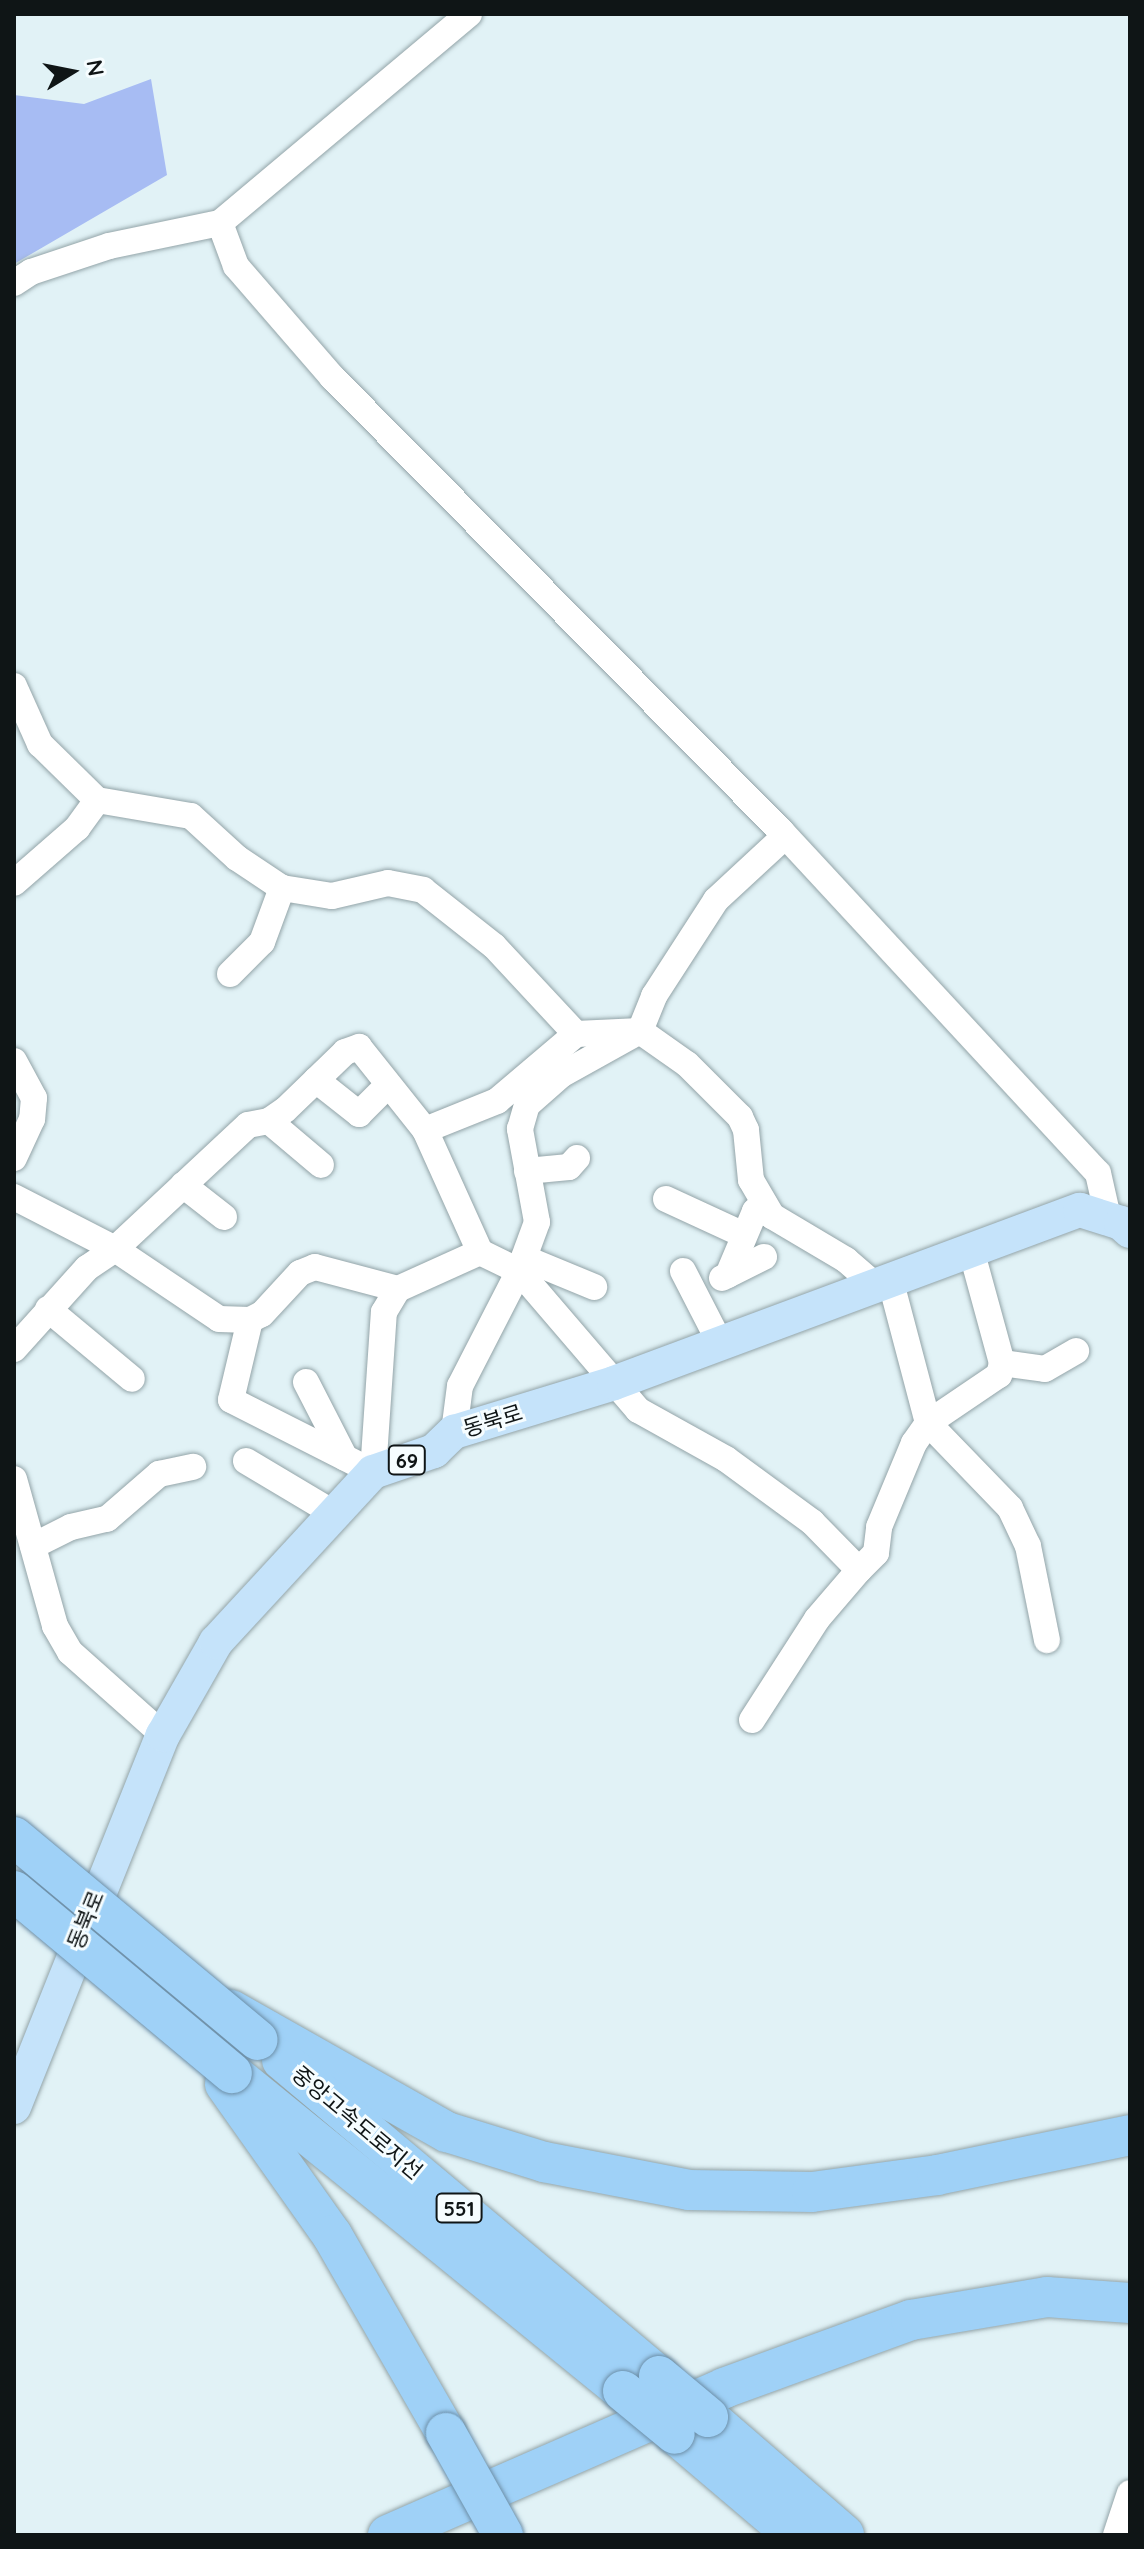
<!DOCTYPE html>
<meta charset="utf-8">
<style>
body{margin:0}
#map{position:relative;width:1144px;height:2549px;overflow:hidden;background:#e1f2f6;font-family:Quicksand,"Noto Sans KR",sans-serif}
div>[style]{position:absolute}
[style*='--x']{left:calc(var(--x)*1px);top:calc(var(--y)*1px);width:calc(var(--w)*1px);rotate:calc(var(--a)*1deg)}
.water>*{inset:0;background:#a7bcf3}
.roads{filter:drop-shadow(0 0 2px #93a4a8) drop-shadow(0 0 2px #93a4a8)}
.minor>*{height:26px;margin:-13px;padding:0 13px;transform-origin:13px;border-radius:13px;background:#fff}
.major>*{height:34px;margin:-17px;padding:0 17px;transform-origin:17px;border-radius:17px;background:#c5e3fa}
.highway>*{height:40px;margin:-20px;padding:0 20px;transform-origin:20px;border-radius:20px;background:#9fd1f7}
.bridges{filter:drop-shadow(0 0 2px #6d8fa8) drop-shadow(0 0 2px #6d8fa8)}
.highway-bridge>*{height:40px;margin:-20px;padding:0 20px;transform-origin:20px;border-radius:20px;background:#9fd1f7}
span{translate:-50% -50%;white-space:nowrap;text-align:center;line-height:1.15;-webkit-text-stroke:6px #f6fdff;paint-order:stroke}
.shield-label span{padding:2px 6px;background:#f6fdff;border:2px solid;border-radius:6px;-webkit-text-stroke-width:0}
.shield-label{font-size:20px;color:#0f1516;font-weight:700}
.street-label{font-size:22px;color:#0f1516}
.frame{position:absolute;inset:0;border:16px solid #0f1516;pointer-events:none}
.north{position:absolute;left:32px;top:32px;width:80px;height:80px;-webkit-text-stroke:6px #f6fdff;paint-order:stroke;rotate:80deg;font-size:22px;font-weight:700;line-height:32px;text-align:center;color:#0f1516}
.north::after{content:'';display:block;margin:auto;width:28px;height:36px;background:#0f1516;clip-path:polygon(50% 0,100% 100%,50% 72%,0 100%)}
</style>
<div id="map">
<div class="water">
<div style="clip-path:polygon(151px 79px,167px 175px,14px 264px,14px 95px,84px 104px)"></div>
</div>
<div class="roads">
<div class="minor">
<div style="--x:469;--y:14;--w:325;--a:140"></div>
<div style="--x:220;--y:223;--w:46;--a:69.6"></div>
<div style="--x:236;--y:266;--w:147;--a:49.1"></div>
<div style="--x:332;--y:377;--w:639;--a:45.32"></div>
<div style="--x:781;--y:831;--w:466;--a:47.2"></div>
<div style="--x:1098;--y:1173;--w:50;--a:77.3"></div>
<div style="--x:14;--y:283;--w:20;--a:-33"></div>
<div style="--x:31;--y:272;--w:82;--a:-18.4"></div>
<div style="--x:109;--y:246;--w:113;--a:-11.7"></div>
<div style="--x:14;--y:686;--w:64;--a:65.9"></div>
<div style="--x:40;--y:744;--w:80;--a:44.5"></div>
<div style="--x:97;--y:800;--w:95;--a:9.7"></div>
<div style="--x:191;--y:816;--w:62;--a:42.4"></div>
<div style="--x:237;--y:858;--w:54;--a:33.7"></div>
<div style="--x:282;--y:888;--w:51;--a:9.1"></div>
<div style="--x:332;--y:896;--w:57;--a:-13.1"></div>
<div style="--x:388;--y:883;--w:36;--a:11"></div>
<div style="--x:423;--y:890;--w:90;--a:38.3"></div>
<div style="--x:494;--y:946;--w:120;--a:47"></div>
<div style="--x:576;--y:1034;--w:64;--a:-2.7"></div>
<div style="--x:640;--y:1031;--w:57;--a:35.1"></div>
<div style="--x:687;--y:1064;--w:75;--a:45"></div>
<div style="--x:740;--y:1117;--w:14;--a:65"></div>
<div style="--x:746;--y:1130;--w:50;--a:84.3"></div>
<div style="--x:751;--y:1180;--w:42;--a:59.7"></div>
<div style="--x:772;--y:1216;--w:86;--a:30.7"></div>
<div style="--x:846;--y:1260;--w:38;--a:41"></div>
<div style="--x:14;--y:883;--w:84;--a:-41.1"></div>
<div style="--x:77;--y:828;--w:34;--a:-54"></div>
<div style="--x:230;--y:974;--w:45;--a:-45"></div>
<div style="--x:262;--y:942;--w:58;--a:-69.7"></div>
<div style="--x:14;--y:1061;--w:42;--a:61.6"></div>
<div style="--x:34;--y:1098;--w:21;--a:95"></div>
<div style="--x:32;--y:1119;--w:43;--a:114.8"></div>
<div style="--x:316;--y:1080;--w:55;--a:38.3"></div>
<div style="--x:359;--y:1114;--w:41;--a:-45"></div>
<div style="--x:269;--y:1121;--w:68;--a:40.2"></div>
<div style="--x:425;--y:1130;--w:134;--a:65.7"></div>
<div style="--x:480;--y:1252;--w:43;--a:26"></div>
<div style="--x:519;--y:1271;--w:183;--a:49.4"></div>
<div style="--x:638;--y:1410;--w:101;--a:29.1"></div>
<div style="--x:726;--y:1459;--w:107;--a:36.2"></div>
<div style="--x:812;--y:1522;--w:67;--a:45.6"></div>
<div style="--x:859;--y:1570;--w:24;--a:-45"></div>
<div style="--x:876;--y:1553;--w:26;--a:-83"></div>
<div style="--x:879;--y:1527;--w:91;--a:-67.4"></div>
<div style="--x:914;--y:1443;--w:24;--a:-55"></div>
<div style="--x:928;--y:1423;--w:86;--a:-34.1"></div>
<div style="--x:999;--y:1375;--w:12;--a:-76"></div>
<div style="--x:1002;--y:1363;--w:117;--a:-105.3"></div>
<div style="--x:527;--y:1171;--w:42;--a:-5.4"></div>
<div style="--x:569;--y:1167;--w:12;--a:-48"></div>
<div style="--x:183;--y:1185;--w:52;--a:38"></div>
<div style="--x:14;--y:1197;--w:114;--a:27.2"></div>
<div style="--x:115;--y:1249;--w:125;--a:33.9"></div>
<div style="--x:219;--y:1319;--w:31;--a:2"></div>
<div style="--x:250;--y:1320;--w:13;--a:-27"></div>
<div style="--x:262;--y:1314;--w:56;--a:-47.2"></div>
<div style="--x:300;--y:1273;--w:16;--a:-22"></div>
<div style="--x:315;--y:1267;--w:86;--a:14.8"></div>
<div style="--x:666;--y:1199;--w:86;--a:24.8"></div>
<div style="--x:524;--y:1258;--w:76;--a:22.5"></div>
<div style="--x:683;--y:1271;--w:81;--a:62.8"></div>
<div style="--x:728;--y:1275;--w:69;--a:-67.1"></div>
<div style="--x:755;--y:1211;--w:12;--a:-42"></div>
<div style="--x:722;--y:1278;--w:47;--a:-26.6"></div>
<div style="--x:890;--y:1279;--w:149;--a:75.2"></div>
<div style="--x:928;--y:1423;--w:118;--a:46"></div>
<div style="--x:1010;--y:1508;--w:42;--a:64.7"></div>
<div style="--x:1028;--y:1546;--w:96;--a:78.6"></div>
<div style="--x:48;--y:1309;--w:109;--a:39.8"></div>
<div style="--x:250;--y:1320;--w:82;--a:103.4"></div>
<div style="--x:231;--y:1400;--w:159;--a:26.9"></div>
<div style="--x:373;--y:1472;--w:160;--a:-86.1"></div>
<div style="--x:384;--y:1312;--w:27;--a:-59"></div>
<div style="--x:398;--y:1289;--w:90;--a:-24.3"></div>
<div style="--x:14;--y:1349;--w:109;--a:-48"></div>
<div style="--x:87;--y:1268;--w:34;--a:-34"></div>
<div style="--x:115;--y:1249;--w:182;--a:-43"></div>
<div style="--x:248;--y:1125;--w:21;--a:-11"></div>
<div style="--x:269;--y:1121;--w:19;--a:-35"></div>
<div style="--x:285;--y:1110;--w:83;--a:-44"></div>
<div style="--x:345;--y:1052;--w:15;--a:-20"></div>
<div style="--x:359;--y:1047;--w:106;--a:51.5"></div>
<div style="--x:425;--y:1130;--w:78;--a:-21.9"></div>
<div style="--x:497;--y:1101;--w:104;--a:-40.3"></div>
<div style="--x:1002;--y:1363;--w:43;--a:7.9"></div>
<div style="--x:1045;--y:1369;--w:36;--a:-30"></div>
<div style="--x:306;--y:1382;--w:85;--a:62.8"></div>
<div style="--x:454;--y:1432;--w:46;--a:-82.6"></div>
<div style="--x:460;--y:1386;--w:129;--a:-62.8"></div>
<div style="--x:519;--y:1271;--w:52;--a:-69.8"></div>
<div style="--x:537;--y:1222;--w:95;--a:-100.4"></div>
<div style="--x:520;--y:1129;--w:25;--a:-74"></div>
<div style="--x:527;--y:1105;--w:45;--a:-41.4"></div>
<div style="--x:561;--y:1075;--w:90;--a:-29.1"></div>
<div style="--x:640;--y:1031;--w:38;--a:-68"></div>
<div style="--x:654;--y:996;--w:114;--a:-57.1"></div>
<div style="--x:716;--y:900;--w:94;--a:-42.8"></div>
<div style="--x:246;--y:1461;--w:104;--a:30.8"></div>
<div style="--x:14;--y:1479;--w:153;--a:74.4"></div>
<div style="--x:55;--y:1626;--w:30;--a:60"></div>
<div style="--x:70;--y:1652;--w:125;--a:41.7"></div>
<div style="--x:33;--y:1546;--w:42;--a:-26.6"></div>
<div style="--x:71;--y:1527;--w:37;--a:-13"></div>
<div style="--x:107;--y:1519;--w:69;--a:-40.9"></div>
<div style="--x:159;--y:1474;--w:35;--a:-12"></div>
<div style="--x:752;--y:1720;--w:120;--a:-57.2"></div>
<div style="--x:817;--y:1619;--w:65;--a:-49.4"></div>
<div style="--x:1116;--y:2535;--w:44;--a:-71.6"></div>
</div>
<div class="major">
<div style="--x:14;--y:2107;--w:401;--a:-68.2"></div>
<div style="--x:163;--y:1735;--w:107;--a:-60.3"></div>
<div style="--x:216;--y:1642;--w:231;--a:-47.3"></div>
<div style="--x:373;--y:1472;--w:65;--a:-19"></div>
<div style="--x:434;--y:1451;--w:28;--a:-44"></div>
<div style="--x:454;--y:1432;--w:167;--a:-17"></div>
<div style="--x:614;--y:1383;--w:497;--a:-20.4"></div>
<div style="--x:1080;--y:1210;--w:43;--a:17.6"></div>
<div style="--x:1121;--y:1223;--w:12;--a:42"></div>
</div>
<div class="highway">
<div style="--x:231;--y:2010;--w:248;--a:29.5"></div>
<div style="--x:447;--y:2132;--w:102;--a:17.2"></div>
<div style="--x:544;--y:2162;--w:148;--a:10.9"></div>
<div style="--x:689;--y:2190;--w:123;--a:0.9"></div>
<div style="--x:812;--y:2192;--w:126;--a:-7.7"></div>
<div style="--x:937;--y:2175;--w:197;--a:-11.7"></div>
<div style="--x:282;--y:2060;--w:492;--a:40"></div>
<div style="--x:232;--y:2073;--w:504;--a:39.12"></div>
<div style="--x:225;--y:2084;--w:185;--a:54.7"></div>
<div style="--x:332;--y:2235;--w:228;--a:60.1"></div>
<div style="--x:708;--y:2417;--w:180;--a:40.9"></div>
<div style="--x:675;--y:2434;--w:156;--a:40.3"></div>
<div style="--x:388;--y:2535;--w:367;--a:-23.6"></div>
<div style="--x:724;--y:2388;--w:199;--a:-20"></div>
<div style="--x:911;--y:2320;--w:138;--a:-9.6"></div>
<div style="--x:1047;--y:2297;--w:83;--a:4.1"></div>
</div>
</div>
<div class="bridges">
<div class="highway-bridge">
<div style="--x:14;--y:1837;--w:317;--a:39.8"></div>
<div style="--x:14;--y:1891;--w:284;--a:39.9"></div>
<div style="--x:659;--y:2376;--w:64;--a:39.9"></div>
<div style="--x:623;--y:2391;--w:67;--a:39.6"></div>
<div style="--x:446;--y:2433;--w:117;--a:60.8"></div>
</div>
</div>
<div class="shield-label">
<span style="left:407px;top:1460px">69</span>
<span style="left:459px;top:2208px">551</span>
</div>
<div class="street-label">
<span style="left:493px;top:1421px;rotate:-17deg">동북로</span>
<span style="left:86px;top:1920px;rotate:-68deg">동북로</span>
<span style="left:357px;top:2123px;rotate:40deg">중앙고속도로지선</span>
</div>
<div class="frame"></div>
<div class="north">N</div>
</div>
